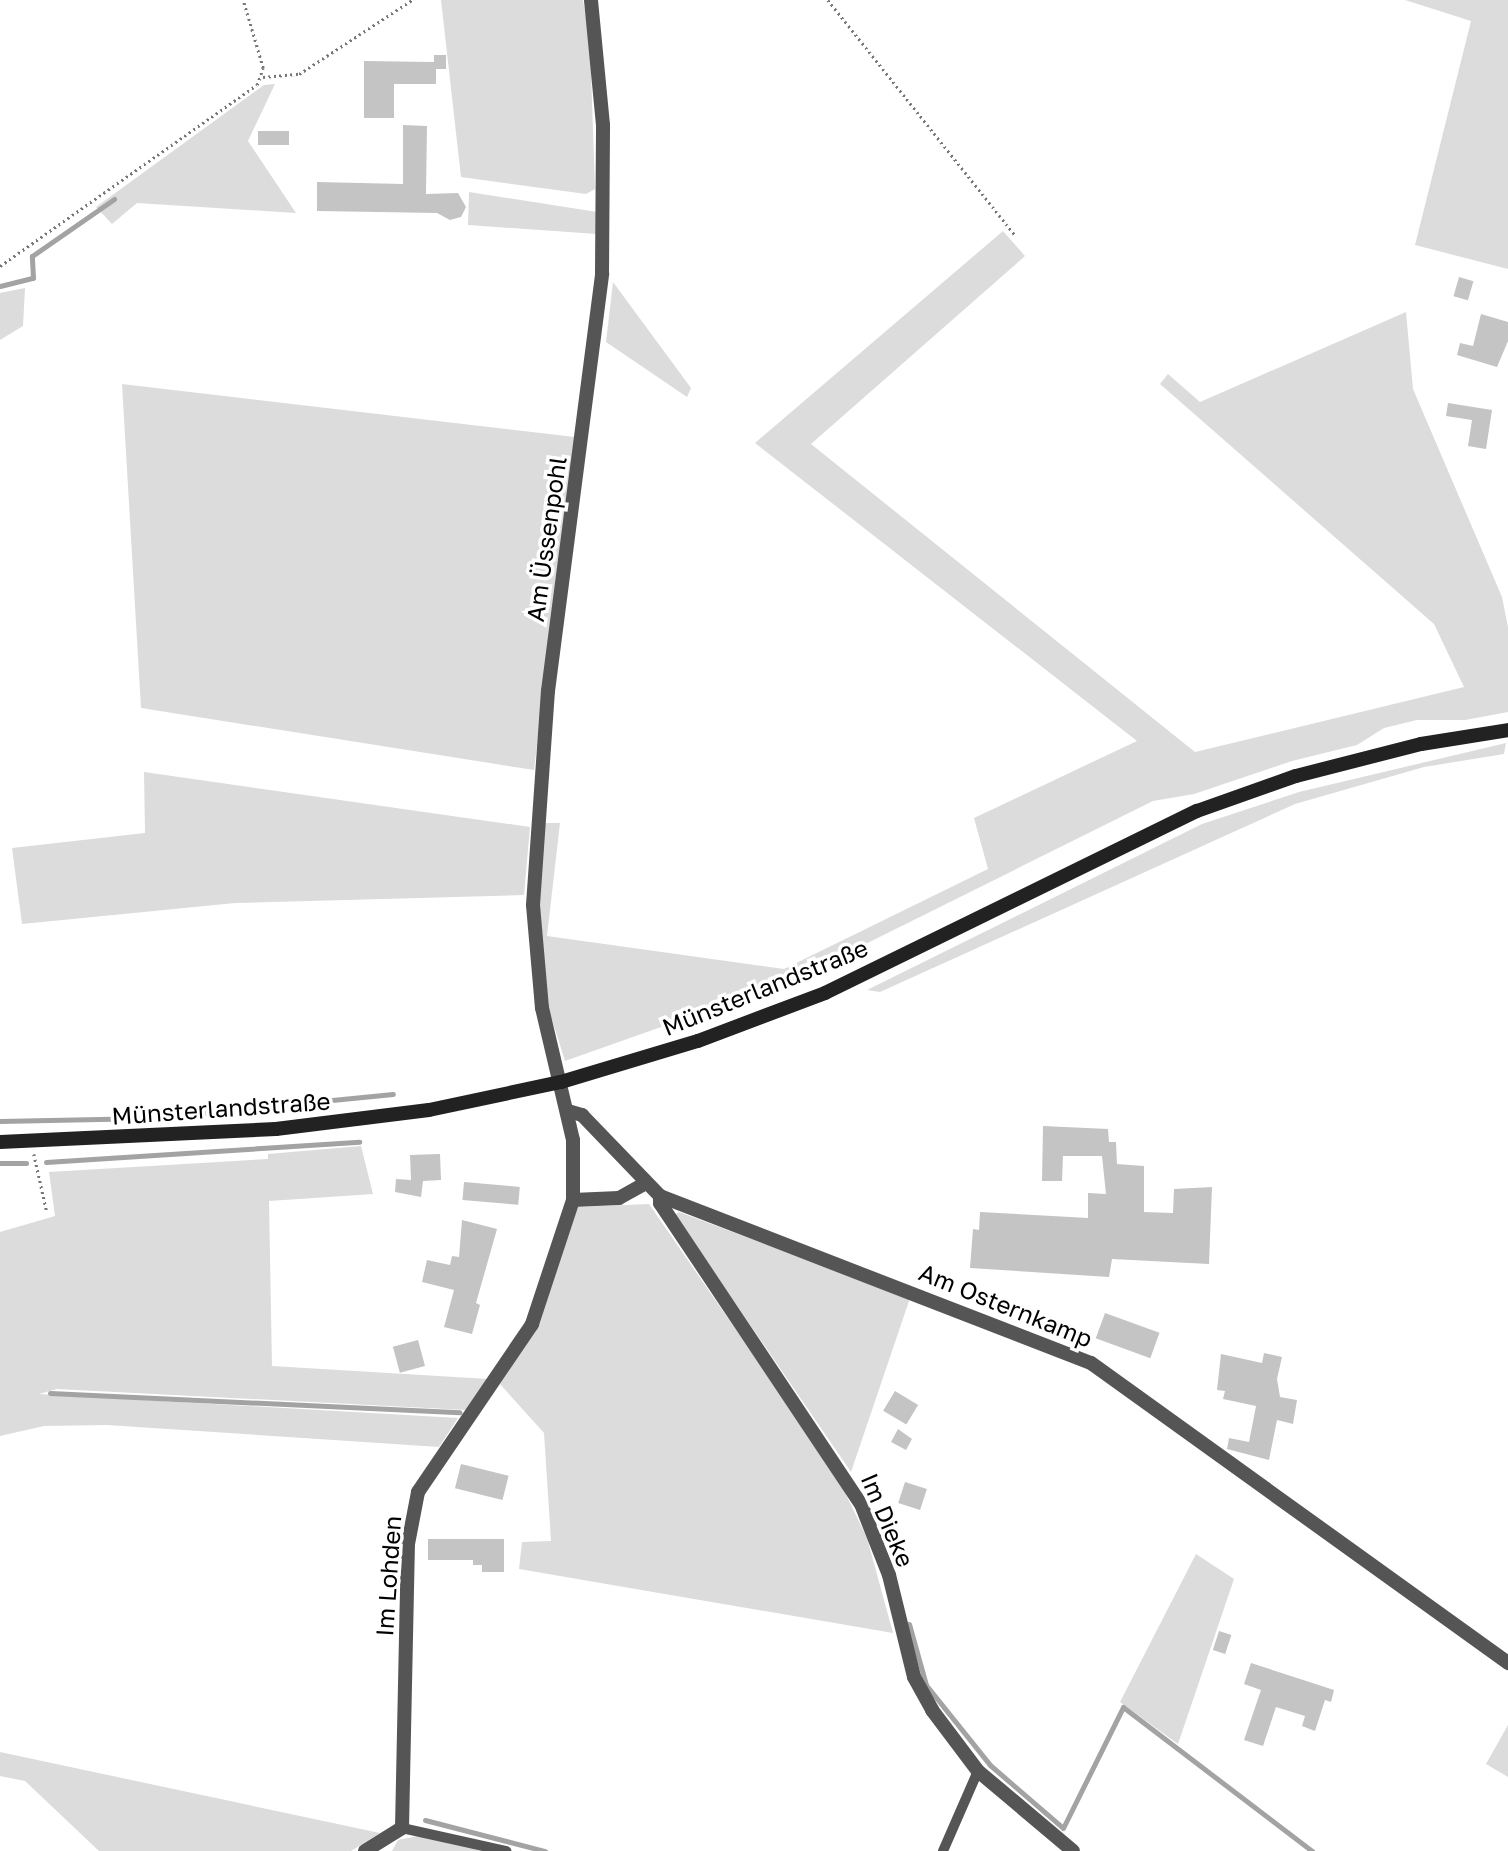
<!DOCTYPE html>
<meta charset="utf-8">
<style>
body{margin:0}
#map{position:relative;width:1508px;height:1851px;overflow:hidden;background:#fff;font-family:"Golos Text",sans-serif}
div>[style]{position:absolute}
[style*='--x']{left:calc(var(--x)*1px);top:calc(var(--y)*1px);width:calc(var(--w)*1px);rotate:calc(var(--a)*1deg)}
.green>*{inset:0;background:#dcdcdc}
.stream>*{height:5px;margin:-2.5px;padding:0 2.5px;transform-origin:2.5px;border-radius:2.5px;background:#a3a3a3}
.building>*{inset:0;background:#c4c4c4;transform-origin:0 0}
.path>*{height:2.5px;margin-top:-1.25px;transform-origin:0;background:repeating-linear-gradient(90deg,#777 0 2px,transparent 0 5.5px)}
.service>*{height:10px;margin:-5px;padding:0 5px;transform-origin:5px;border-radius:5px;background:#555}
.minor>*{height:14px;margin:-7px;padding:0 7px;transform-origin:7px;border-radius:7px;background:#555}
.secondary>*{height:14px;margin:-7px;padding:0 7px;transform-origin:7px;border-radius:7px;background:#222}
span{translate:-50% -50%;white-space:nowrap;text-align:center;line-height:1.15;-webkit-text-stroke:7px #fff;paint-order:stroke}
.street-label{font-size:24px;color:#000}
</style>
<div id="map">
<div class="green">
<div style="clip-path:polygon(441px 0,583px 0,590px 42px,595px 189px,586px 194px,461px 177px)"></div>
<div style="clip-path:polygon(1405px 0,1508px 0,1508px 269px,1415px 245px,1471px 21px)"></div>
<div style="clip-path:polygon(275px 84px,248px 141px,296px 213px,137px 203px,112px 224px,96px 207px,264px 85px)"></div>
<div style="clip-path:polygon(469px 192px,597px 212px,597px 234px,468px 225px)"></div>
<div style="clip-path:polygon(1003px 231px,1025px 256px,811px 444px,1195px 752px,1464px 687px,1434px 624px,1160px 384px,1168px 374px,1200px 402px,1406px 312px,1413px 389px,1502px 597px,1508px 627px,1508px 712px,1465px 720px,1417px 720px,1384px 728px,1357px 745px,1292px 761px,1194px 794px,1153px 801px,791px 981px,565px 1061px,548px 1007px,537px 925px,543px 823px,560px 823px,547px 936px,784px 969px,988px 869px,974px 818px,1137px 741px,755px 443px)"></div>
<div style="clip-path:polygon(613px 282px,691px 388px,687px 397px,606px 342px)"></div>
<div style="clip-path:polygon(25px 288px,23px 326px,0 340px,0 293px)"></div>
<div style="clip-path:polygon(122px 384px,575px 437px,534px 770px,141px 708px)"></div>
<div style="clip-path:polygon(1506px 743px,1504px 754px,1424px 767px,1295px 804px,880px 992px,867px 990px,1202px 824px,1299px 792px)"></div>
<div style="clip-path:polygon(144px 772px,530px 827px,524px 895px,235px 903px,22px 924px,12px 848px,145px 833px)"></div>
<div style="clip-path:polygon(361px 1146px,373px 1194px,269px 1201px,272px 1366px,488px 1379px,466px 1410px,57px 1389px,39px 1394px,458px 1418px,439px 1447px,107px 1425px,44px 1426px,0 1436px,0 1232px,55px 1216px,49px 1172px,268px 1159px,268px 1154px)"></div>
<div style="clip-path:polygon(649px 1204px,837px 1476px,867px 1538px,893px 1633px,519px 1569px,522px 1542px,551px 1541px,544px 1433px,500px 1384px,538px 1325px,578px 1207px)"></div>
<div style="clip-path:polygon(679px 1212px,910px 1298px,851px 1472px,675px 1215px)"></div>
<div style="clip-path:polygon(1196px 1554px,1234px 1579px,1178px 1744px,1120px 1702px)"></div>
<div style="clip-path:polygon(1508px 1725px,1508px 1777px,1486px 1764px)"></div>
<div style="clip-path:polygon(0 1752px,380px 1833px,351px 1851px,99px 1851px,25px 1781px,0 1776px)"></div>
<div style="clip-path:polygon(418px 1836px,488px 1851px,392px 1851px,398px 1840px)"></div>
</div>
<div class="stream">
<div style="--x:0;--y:286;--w:34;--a:-14"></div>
<div style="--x:33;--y:278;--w:22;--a:-93"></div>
<div style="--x:32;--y:256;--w:100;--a:-34.8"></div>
<div style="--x:0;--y:1121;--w:149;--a:-1.2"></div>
<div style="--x:149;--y:1118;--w:245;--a:-5.6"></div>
<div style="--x:46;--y:1162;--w:314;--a:-3.7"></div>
<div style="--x:0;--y:1163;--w:26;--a:0"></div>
<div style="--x:50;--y:1393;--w:410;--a:2.7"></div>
<div style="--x:909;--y:1624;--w:63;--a:74.4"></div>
<div style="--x:926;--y:1685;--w:102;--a:51.3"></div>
<div style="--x:990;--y:1765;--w:96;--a:40.8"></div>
<div style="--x:1063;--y:1828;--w:135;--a:-63.6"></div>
<div style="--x:1123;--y:1707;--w:238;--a:37.3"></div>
<div style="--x:425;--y:1820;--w:124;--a:14.5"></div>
</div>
<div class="building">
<div style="clip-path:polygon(434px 55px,446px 55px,446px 69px,436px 69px,436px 84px,394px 84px,394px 118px,364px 118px,364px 61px,434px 62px)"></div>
<div style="clip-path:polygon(403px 125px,427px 126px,426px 194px,458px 193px,466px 207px,461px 217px,450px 220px,437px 213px,317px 211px,317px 182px,403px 184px)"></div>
<div style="left:258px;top:131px;width:31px;height:14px"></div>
<div style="left:1459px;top:277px;width:15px;height:20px;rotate:16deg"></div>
<div style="clip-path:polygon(1481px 314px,1508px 322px,1508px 341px,1497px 367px,1457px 355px,1460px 343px,1473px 346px)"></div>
<div style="clip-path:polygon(1448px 403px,1492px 410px,1486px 449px,1468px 446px,1472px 420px,1446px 416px)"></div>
<div style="clip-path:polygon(1043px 1126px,1108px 1129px,1109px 1142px,1116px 1142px,1117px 1164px,1144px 1166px,1144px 1212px,1173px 1213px,1174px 1189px,1212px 1187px,1209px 1264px,1112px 1259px,1109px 1277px,970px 1268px,973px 1229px,979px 1230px,980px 1212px,1088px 1218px,1088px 1193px,1106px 1194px,1102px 1156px,1063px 1156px,1062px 1181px,1042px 1181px)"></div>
<div style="clip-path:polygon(440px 1154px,441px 1180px,423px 1181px,421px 1197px,395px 1192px,396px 1179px,411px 1180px,410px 1155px)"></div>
<div style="left:464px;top:1182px;width:56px;height:18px;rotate:5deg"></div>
<div style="clip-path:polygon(462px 1220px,497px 1229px,476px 1303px,480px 1305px,472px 1334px,444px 1327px,454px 1290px,422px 1282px,427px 1260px,450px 1265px,452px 1256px,459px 1257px)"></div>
<div style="left:1105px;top:1313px;width:58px;height:27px;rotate:20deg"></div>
<div style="left:418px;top:1340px;width:27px;height:26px;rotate:75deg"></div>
<div style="clip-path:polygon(1264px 1353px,1282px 1357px,1277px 1379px,1280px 1397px,1297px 1400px,1293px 1424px,1277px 1420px,1269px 1460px,1227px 1449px,1229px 1438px,1249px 1442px,1256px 1406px,1223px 1399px,1225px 1391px,1217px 1390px,1221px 1354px,1262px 1363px)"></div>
<div style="left:895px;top:1391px;width:27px;height:23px;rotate:31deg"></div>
<div style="clip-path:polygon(898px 1429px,912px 1439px,906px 1450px,891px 1442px)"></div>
<div style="left:461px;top:1464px;width:49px;height:25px;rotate:14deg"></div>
<div style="left:905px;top:1482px;width:23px;height:22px;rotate:18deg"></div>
<div style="clip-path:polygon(428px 1539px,504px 1539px,504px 1572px,482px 1572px,482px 1565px,473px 1565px,473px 1560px,428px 1560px)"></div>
<div style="left:1219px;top:1631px;width:13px;height:20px;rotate:18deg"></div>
<div style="clip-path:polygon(1251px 1663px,1334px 1690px,1331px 1702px,1325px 1700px,1315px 1731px,1302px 1726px,1305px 1716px,1276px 1707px,1263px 1746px,1244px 1740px,1261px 1690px,1244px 1684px)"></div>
</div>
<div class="path">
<div style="--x:828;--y:0;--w:300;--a:51.5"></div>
<div style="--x:263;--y:77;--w:36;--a:-5"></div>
<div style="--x:299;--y:74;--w:135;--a:-33.2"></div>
<div style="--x:0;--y:266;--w:314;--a:-35.2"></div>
<div style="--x:257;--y:85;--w:18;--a:-71"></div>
<div style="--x:263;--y:68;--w:71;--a:-106.4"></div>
<div style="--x:34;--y:1154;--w:59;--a:77.4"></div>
</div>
<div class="service">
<div style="--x:402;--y:1828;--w:107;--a:12.5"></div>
<div style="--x:943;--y:1851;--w:87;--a:-66.4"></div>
</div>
<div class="minor">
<div style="--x:568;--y:1111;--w:15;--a:16"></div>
<div style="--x:582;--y:1115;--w:112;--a:46.1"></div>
<div style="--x:660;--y:1196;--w:462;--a:21.2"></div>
<div style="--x:1091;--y:1363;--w:514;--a:35.73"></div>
<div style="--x:660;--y:1196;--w:7;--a:90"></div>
<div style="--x:660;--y:1203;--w:362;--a:56.3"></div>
<div style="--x:861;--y:1504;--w:76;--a:68.5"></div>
<div style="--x:889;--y:1575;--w:105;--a:76.2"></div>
<div style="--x:914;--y:1677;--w:38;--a:61"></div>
<div style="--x:932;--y:1710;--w:76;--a:53"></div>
<div style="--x:978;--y:1771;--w:124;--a:40.1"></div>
<div style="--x:573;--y:1200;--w:46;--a:-2.5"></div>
<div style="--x:619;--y:1198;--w:29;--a:-29"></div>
<div style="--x:365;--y:1851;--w:44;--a:-31.9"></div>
<div style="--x:402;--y:1828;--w:284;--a:-88.8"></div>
<div style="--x:408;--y:1544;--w:53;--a:-79.1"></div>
<div style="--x:418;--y:1492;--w:203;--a:-55.8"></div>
<div style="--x:532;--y:1324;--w:131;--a:-71.7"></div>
<div style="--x:573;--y:1200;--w:60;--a:-90"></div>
<div style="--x:573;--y:1140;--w:136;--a:-103.2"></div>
<div style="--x:542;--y:1008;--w:103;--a:-95"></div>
<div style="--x:533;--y:905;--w:215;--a:-86"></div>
<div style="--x:548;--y:691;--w:421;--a:-82.6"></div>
<div style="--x:602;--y:273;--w:148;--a:-89.6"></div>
<div style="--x:603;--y:125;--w:126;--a:-95.5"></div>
</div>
<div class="secondary">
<div style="--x:0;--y:1142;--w:276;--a:-2.7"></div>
<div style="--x:276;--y:1129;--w:154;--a:-7.1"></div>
<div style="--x:429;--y:1110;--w:135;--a:-12"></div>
<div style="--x:561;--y:1082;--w:143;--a:-16.7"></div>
<div style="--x:698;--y:1041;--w:136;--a:-20.7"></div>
<div style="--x:825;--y:993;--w:414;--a:-26.1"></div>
<div style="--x:1197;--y:811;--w:105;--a:-19.5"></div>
<div style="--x:1296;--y:776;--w:129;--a:-14.4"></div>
<div style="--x:1421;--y:744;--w:88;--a:-9.1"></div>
</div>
<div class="street-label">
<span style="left:546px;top:539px;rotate:-82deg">Am Üssenpohl</span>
<span style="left:765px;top:987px;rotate:-22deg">Münsterlandstraße</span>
<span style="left:221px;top:1108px;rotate:-4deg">Münsterlandstraße</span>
<span style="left:1006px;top:1305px;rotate:22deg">Am Osternkamp</span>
<span style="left:888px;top:1520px;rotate:67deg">Im Dieke</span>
<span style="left:388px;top:1576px;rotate:-86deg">Im Lohden</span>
</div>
</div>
